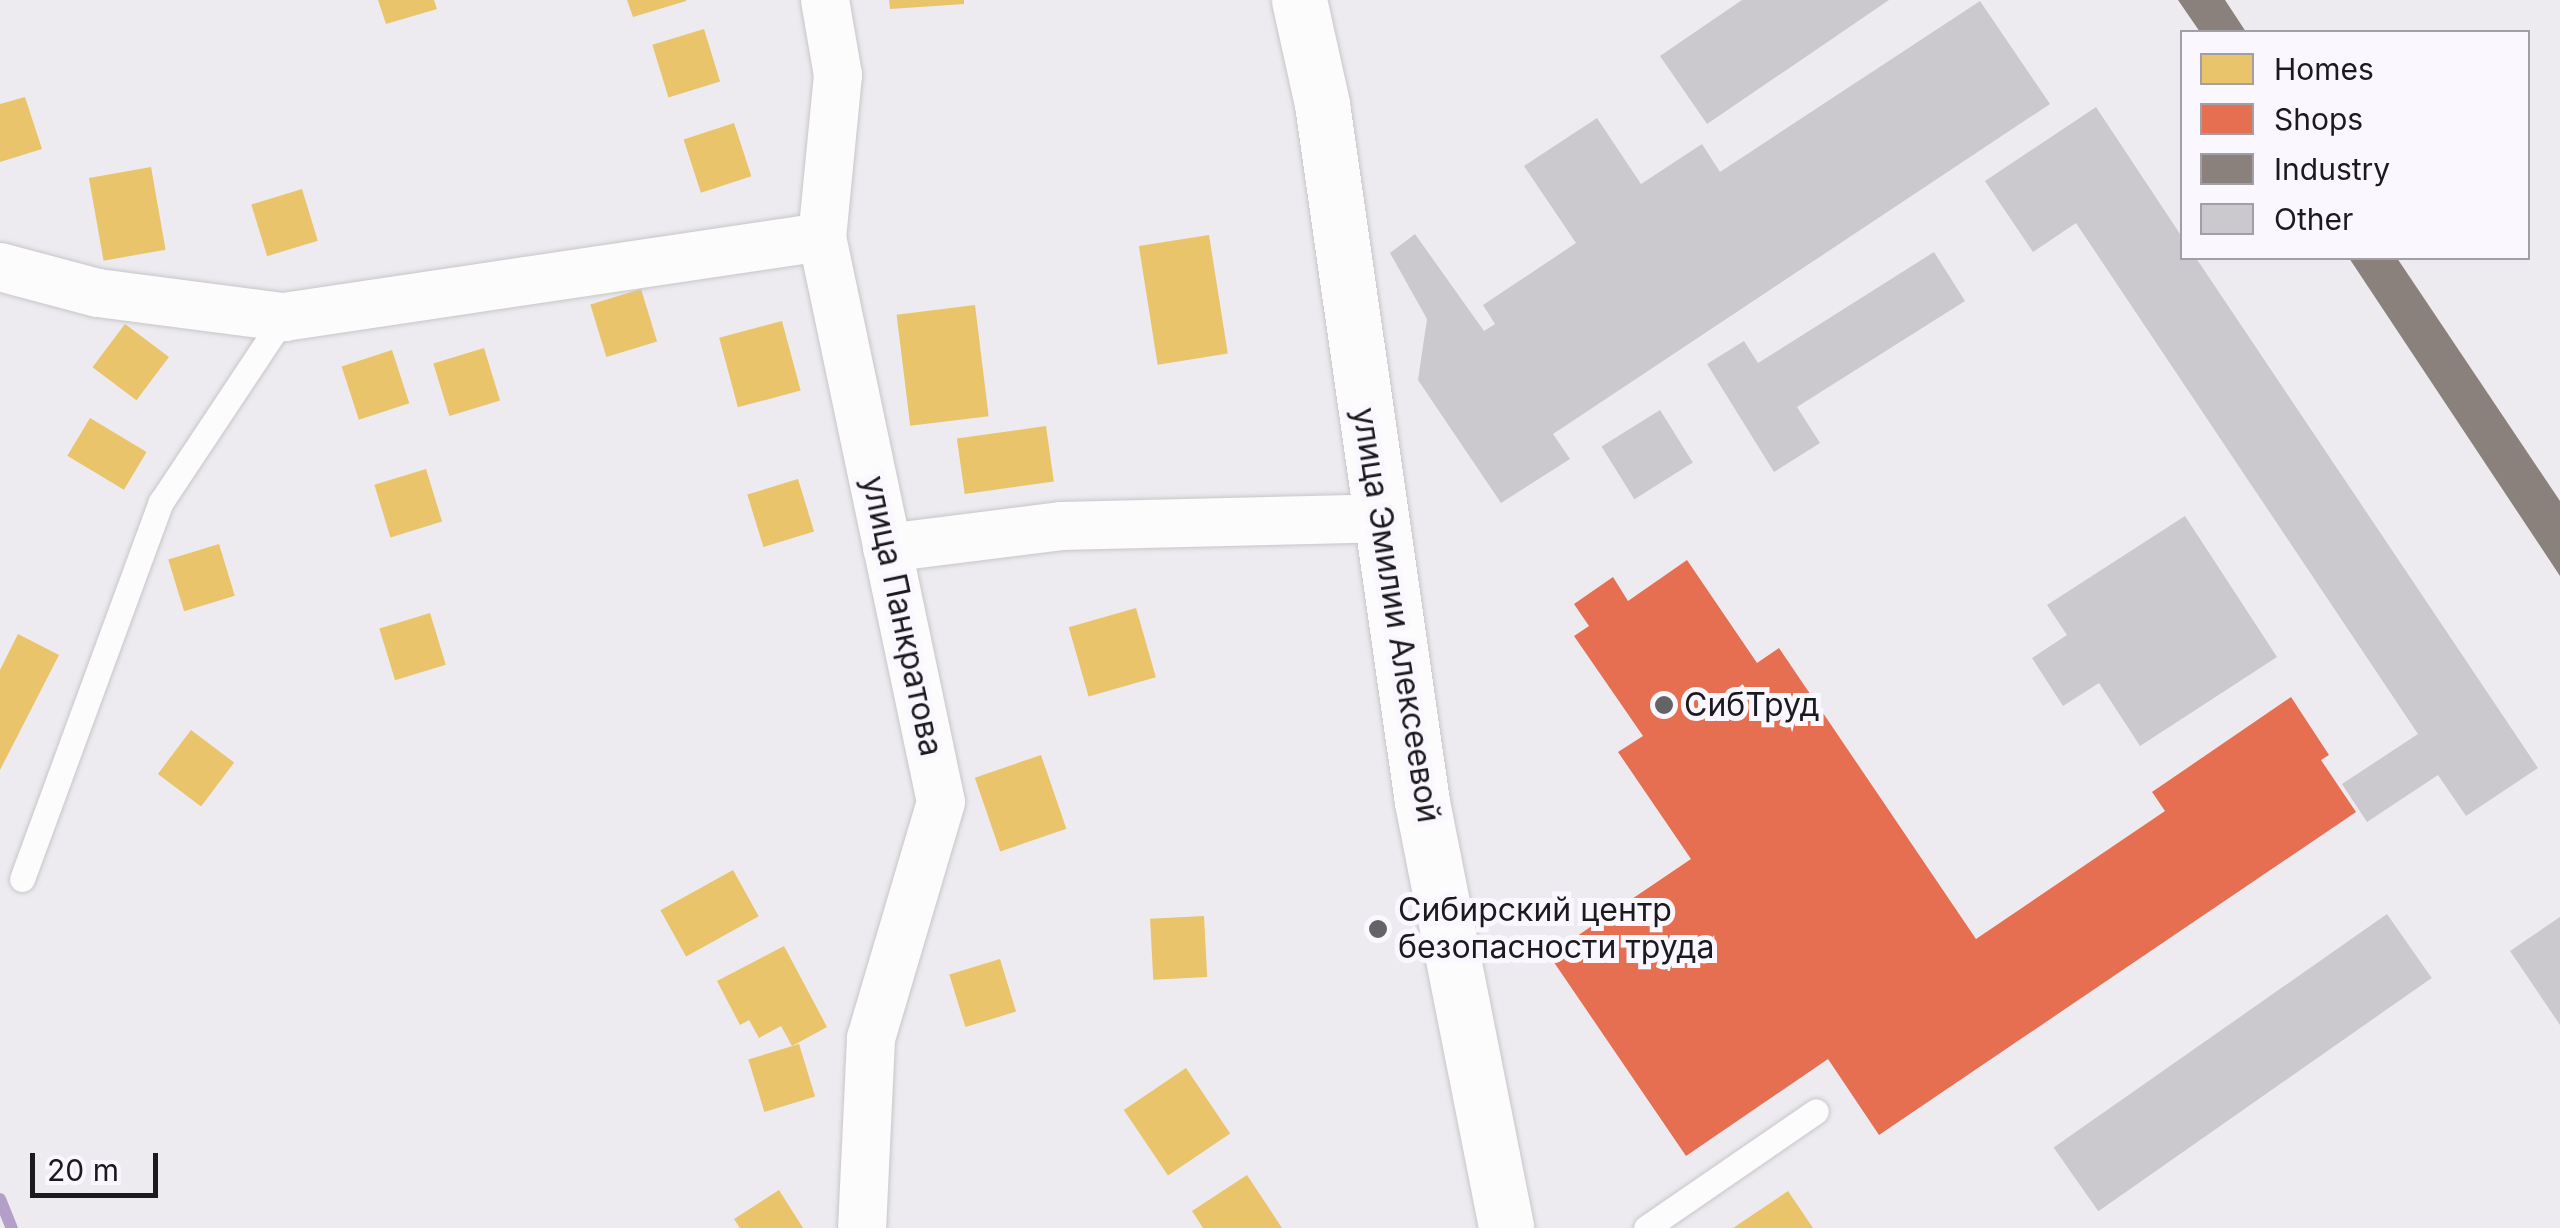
<!DOCTYPE html>
<meta charset="utf-8">
<style>
body{margin:0}
#map{position:relative;width:2560px;height:1228px;overflow:hidden;background:#edebef;font-family:Inter,sans-serif}
div>[style]{position:absolute}
[style*='--x']{left:calc(var(--x)*1px);top:calc(var(--y)*1px);width:calc(var(--w)*1px);rotate:calc(var(--a)*1deg)}
.homes>*{inset:0;background:#e9c46a;transform-origin:0 0}
.shops>*{inset:0;background:#e76f51}
.industry>*{inset:0;background:#8a817c}
.stream>*{height:12px;margin:-6px;padding:0 6px;transform-origin:6px;border-radius:6px;background:#b49fc9}
.building>*{inset:0;background:#cbc9cd;transform-origin:0 0}
.roads{filter:drop-shadow(0 0 2px #c7c6c9) drop-shadow(0 0 2px #c7c6c9)}
.service>*{height:25px;margin:-12.5px;padding:0 12.5px;transform-origin:12.5px;border-radius:12.5px;background:#fcfcfd}
.minor>*{height:48px;margin:-24px;padding:0 24px;transform-origin:24px;border-radius:24px;background:#fcfcfd}
.tertiary>*{height:55px;margin:-27.5px;padding:0 27.5px;transform-origin:27.5px;border-radius:27.5px;background:#fcfcfd}
.dots>*{width:28px;height:28px;translate:-50% -50%;box-sizing:border-box;border:5px solid #fbf7ff;border-radius:50%}
span{translate:-50% -50%;white-space:nowrap;text-align:center;line-height:1.15;-webkit-text-stroke:10px #fbf7ff;paint-order:stroke}
.street-label{font-size:32px;color:#1b1a1d}
.poi-label{font-size:32px;color:#1b1a1d}
.left{translate:0 -50%;text-align:left}
.legend{position:absolute;left:2180px;top:30px;width:350px;height:230px;box-sizing:border-box;background:#fbf7ff;border:2px solid #a19fa5;margin:0;padding:12px 18px;list-style:none;font-size:30px;color:#1b1a1d}
.legend li{display:flex;align-items:center;gap:20px;height:50px}
.legend b{width:50px;border:2px solid #a19fa5}
.scale{position:absolute;left:30px;top:1153px;width:128px;height:45px;box-sizing:border-box;border:5px solid #1b1a1d;border-top:0;padding-left:12px;font-size:30px;line-height:35px;white-space:nowrap;color:#1b1a1d;-webkit-text-stroke:8px #fbf7ff;paint-order:stroke}
</style>
<div id="map">
<div class="homes">
<div style="clip-path:polygon(378px 0,434px 0,437px 9px,386px 24px)"></div>
<div style="clip-path:polygon(627px 0,686px 0,686px 1px,633px 17px)"></div>
<div style="clip-path:polygon(889px 0,964px 0,964px 4px,890px 9px)"></div>
<div style="left:704px;top:29px;width:55px;height:54px;rotate:73deg"></div>
<div style="clip-path:polygon(25px 97px,42px 149px,0 162px,0 104px)"></div>
<div style="left:734px;top:123px;width:56px;height:53px;rotate:72deg"></div>
<div style="left:151px;top:167px;width:84px;height:63px;rotate:80deg"></div>
<div style="left:302px;top:189px;width:54px;height:53px;rotate:73deg"></div>
<div style="left:1209px;top:235px;width:120px;height:71px;rotate:81deg"></div>
<div style="left:641px;top:289px;width:55px;height:53px;rotate:73deg"></div>
<div style="left:975px;top:305px;width:112px;height:79px;rotate:83deg"></div>
<div style="left:782px;top:321px;width:72px;height:65px;rotate:75deg"></div>
<div style="left:125px;top:324px;width:55px;height:54px;rotate:37deg"></div>
<div style="left:484px;top:348px;width:55px;height:53px;rotate:73deg"></div>
<div style="left:392px;top:350px;width:56px;height:53px;rotate:72deg"></div>
<div style="left:90px;top:418px;width:66px;height:44px;rotate:31deg"></div>
<div style="left:1046px;top:426px;width:56px;height:90px;rotate:82deg"></div>
<div style="left:426px;top:469px;width:55px;height:54px;rotate:73deg"></div>
<div style="left:798px;top:479px;width:55px;height:53px;rotate:73deg"></div>
<div style="left:219px;top:544px;width:54px;height:53px;rotate:73deg"></div>
<div style="left:1136px;top:608px;width:72px;height:70px;rotate:74deg"></div>
<div style="left:430px;top:613px;width:54px;height:53px;rotate:73deg"></div>
<div style="clip-path:polygon(18px 634px,59px 655px,0 770px,0 670px)"></div>
<div style="left:191px;top:730px;width:54px;height:55px;rotate:37deg"></div>
<div style="left:1041px;top:755px;width:78px;height:70px;rotate:71deg"></div>
<div style="left:733px;top:870px;width:53px;height:83px;rotate:61deg"></div>
<div style="left:1204px;top:916px;width:61px;height:54px;rotate:87deg"></div>
<div style="clip-path:polygon(784px 946px,827px 1027px,792px 1046px,781px 1026px,759px 1038px,749px 1020px,740px 1025px,717px 981px)"></div>
<div style="left:1000px;top:959px;width:55px;height:53px;rotate:73deg"></div>
<div style="left:799px;top:1044px;width:55px;height:53px;rotate:73deg"></div>
<div style="left:1186px;top:1068px;width:79px;height:75px;rotate:56deg"></div>
<div style="clip-path:polygon(1247px 1175px,1282px 1228px,1203px 1228px,1192px 1211px)"></div>
<div style="clip-path:polygon(779px 1190px,803px 1228px,740px 1228px,734px 1219px)"></div>
<div style="clip-path:polygon(1788px 1191px,1813px 1228px,1733px 1228px)"></div>
</div>
<div class="shops">
<div style="clip-path:polygon(1687px 560px,1757px 663px,1779px 648px,1976px 939px,2165px 811px,2152px 792px,2291px 697px,2329px 755px,2321px 760px,2356px 812px,1879px 1135px,1828px 1059px,1686px 1156px,1549px 955px,1691px 859px,1618px 752px,1643px 736px,1574px 636px,1589px 626px,1574px 604px,1613px 577px,1628px 601px)"></div>
</div>
<div class="industry">
<div style="clip-path:polygon(2178px 0,2225px 0,2246px 32px,2200px 32px)"></div>
<div style="clip-path:polygon(2349px 258px,2397px 258px,2560px 501px,2560px 576px)"></div>
</div>
<div class="stream">
<div style="--x:0;--y:1199;--w:31;--a:68"></div>
</div>
<div class="building">
<div style="clip-path:polygon(1742px 0,1889px 0,1707px 124px,1660px 56px)"></div>
<div style="clip-path:polygon(1980px 1px,2050px 104px,1553px 434px,1570px 459px,1501px 503px,1418px 380px,1427px 319px,1390px 253px,1415px 234px,1484px 331px,1495px 324px,1483px 305px,1576px 243px,1524px 166px,1597px 118px,1641px 184px,1702px 144px,1720px 172px)"></div>
<div style="clip-path:polygon(2096px 107px,2182px 237px,2182px 258px,2196px 258px,2538px 768px,2466px 816px,2438px 775px,2367px 822px,2342px 784px,2418px 734px,2076px 223px,2033px 252px,1985px 181px)"></div>
<div style="clip-path:polygon(1934px 252px,1965px 301px,1797px 407px,1820px 443px,1774px 472px,1707px 364px,1744px 341px,1758px 363px)"></div>
<div style="left:1660px;top:410px;width:62px;height:69px;rotate:58deg"></div>
<div style="clip-path:polygon(2185px 516px,2277px 657px,2140px 746px,2099px 683px,2063px 706px,2032px 658px,2067px 635px,2047px 605px)"></div>
<div style="left:2387px;top:914px;width:78px;height:407px;rotate:55deg"></div>
<div style="clip-path:polygon(2560px 917px,2560px 1025px,2510px 951px)"></div>
</div>
<div class="roads">
<div class="service">
<div style="--x:22;--y:879;--w:402;--a:-69.8"></div>
<div style="--x:161;--y:502;--w:222;--a:-56.4"></div>
<div style="--x:1646;--y:1228;--w:206;--a:-34.5"></div>
</div>
<div class="minor">
<div style="--x:825;--y:0;--w:76;--a:80.2"></div>
<div style="--x:838;--y:75;--w:163;--a:95.6"></div>
<div style="--x:822;--y:237;--w:577;--a:78.11"></div>
<div style="--x:941;--y:802;--w:247;--a:106.5"></div>
<div style="--x:871;--y:1039;--w:189;--a:92.7"></div>
<div style="--x:0;--y:267;--w:101;--a:14.9"></div>
<div style="--x:98;--y:293;--w:188;--a:7.4"></div>
<div style="--x:284;--y:317;--w:544;--a:-8.46"></div>
<div style="--x:887;--y:548;--w:175;--a:-7.2"></div>
<div style="--x:1061;--y:526;--w:319;--a:-1.4"></div>
</div>
<div class="tertiary">
<div style="--x:1299;--y:0;--w:107;--a:77.5"></div>
<div style="--x:1322;--y:104;--w:705;--a:81.85"></div>
<div style="--x:1422;--y:802;--w:434;--a:78.8"></div>
</div>
</div>
<div class="dots">
<div style="left:1664px;top:705px;background:#646366"></div>
<div style="left:1378px;top:929px;background:#646366"></div>
</div>
<div class="street-label">
<span style="left:1396px;top:615px;rotate:81deg">улица Эмилии Алексеевой</span>
<span style="left:902px;top:616px;rotate:78deg">улица Панкратова</span>
</div>
<div class="poi-label">
<span class="left" style="left:1684px;top:705px">СибТруд</span>
<span class="left" style="left:1398px;top:929px">Сибирский центр<br>безопасности труда</span>
</div>
<ul class="legend">
<li><b style="height:28px;background:#e9c46a"></b>Homes</li>
<li><b style="height:28px;background:#e76f51"></b>Shops</li>
<li><b style="height:28px;background:#8a817c"></b>Industry</li>
<li><b style="height:28px;background:#cbc9cd"></b>Other</li>
</ul>
<div class="scale">20 m</div>
</div>
